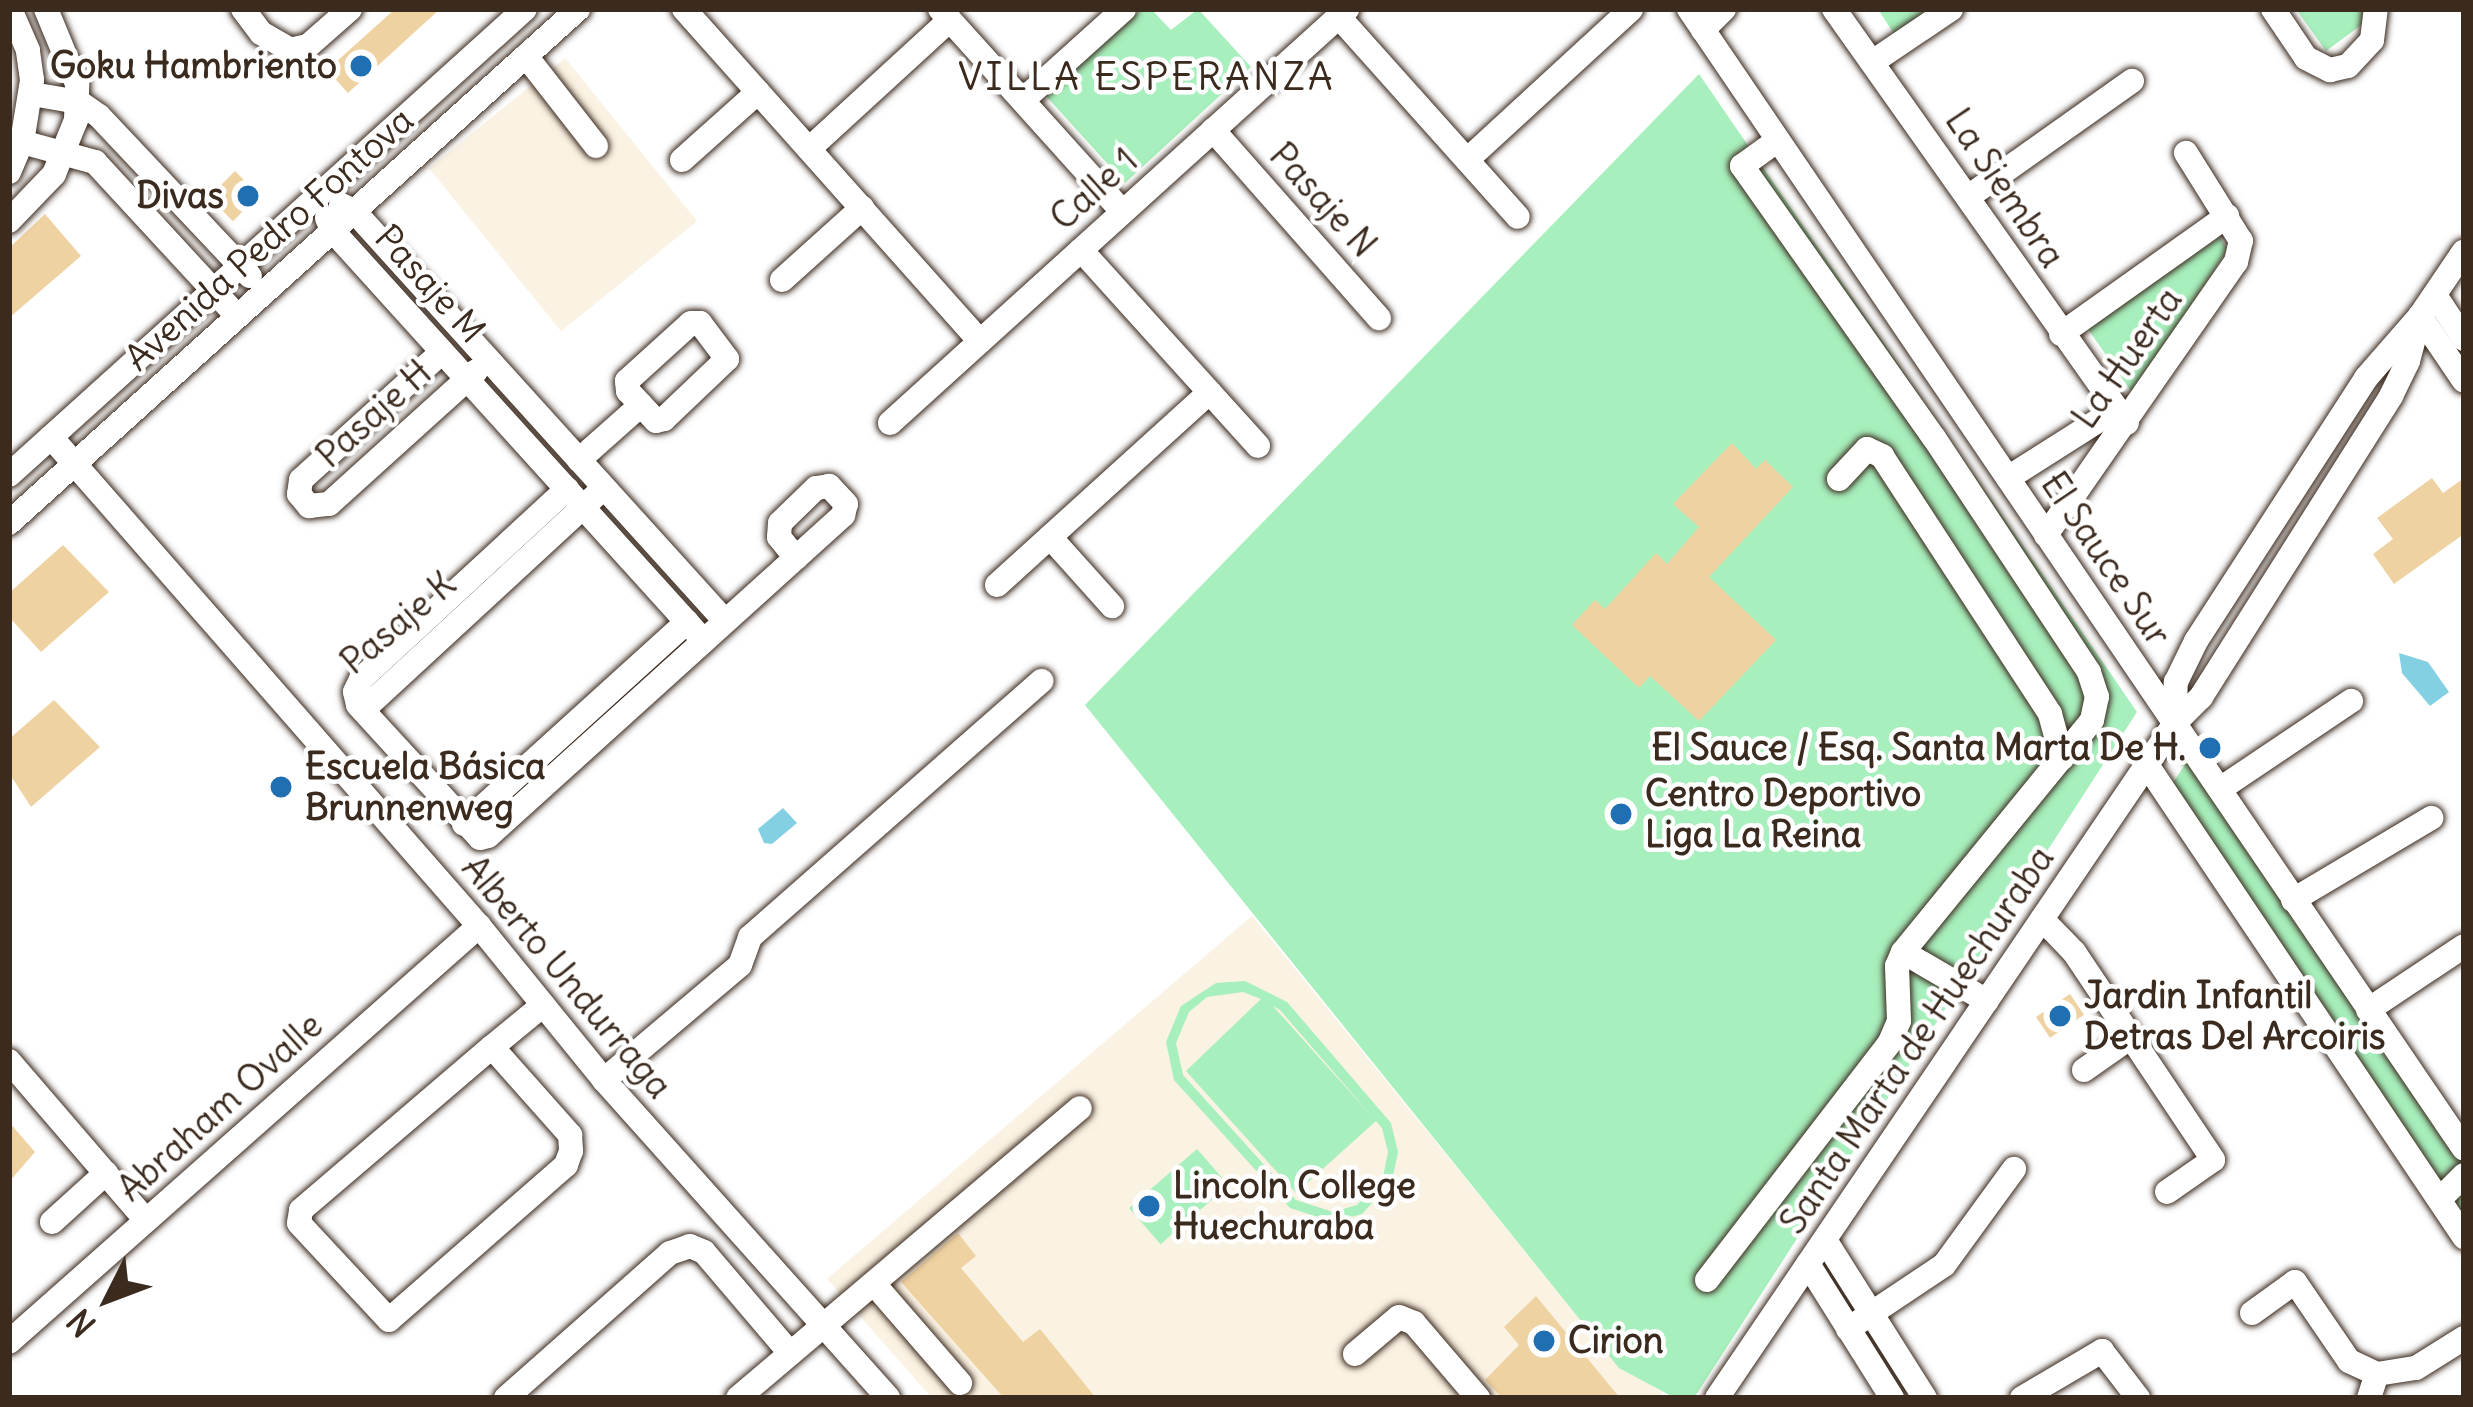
<!DOCTYPE html>
<meta charset="utf-8">
<style>
body{margin:0}
#map{position:relative;width:2473px;height:1407px;overflow:hidden;background:#fff;font-family:Delius,sans-serif}
div>[style]{position:absolute}
[style*='--x']{left:calc(var(--x)*1px);top:calc(var(--y)*1px);width:calc(var(--w)*1px);rotate:calc(var(--a)*1deg)}
.built>*{inset:0;background:#faf2e3;transform-origin:0 0}
.green>*{inset:0;background:#a7efbc;transform-origin:0 0}
.water>*{inset:0;background:#84d0e3}
.building>*{inset:0;background:#efd2a2;transform-origin:0 0}
.roads{filter:drop-shadow(0 0 3px #3b2a1e) drop-shadow(0 0 3px #3b2a1e)}
.minor>*{height:24px;margin:-12px;padding:0 12px;transform-origin:12px;border-radius:12px;background:#fff}
.dots>*{width:33px;height:33px;translate:-50% -50%;box-sizing:border-box;border:6px solid #fff;border-radius:50%}
span{translate:-50% -50%;white-space:nowrap;text-align:center;line-height:1.15;-webkit-text-stroke:9px #fff;paint-order:stroke}
.poi-label{font-size:36px;color:#3b2a1e;font-weight:700}
.right{translate:-100% -50%;text-align:right}
.left{translate:0 -50%;text-align:left}
.street-label{font-size:36px;color:#3b2a1e}
.neighbourhood-label{font-size:39px;color:#3b2a1e;letter-spacing:3px}
.frame{position:absolute;inset:0;border:12px solid #3b2a1e;pointer-events:none}
.north{position:absolute;left:48px;top:1239px;width:120px;height:120px;-webkit-text-stroke:9px #fff;paint-order:stroke;rotate:228deg;font-size:33px;font-weight:700;line-height:48px;text-align:center;color:#3b2a1e}
.north::after{content:'';display:block;margin:auto;width:42px;height:54px;background:#3b2a1e;clip-path:polygon(50% 0,100% 100%,50% 72%,0 100%)}
</style>
<div id="map">
<div class="built">
<div style="left:565px;top:58px;width:210px;height:175px;rotate:51deg"></div>
<div style="clip-path:polygon(1252px 916px,1619px 1367px,1663px 1392px,1659px 1398px,932px 1398px,827px 1279px)"></div>
</div>
<div class="green">
<div style="clip-path:polygon(1142px 9px,1151px 9px,1171px 30px,1198px 9px,1251px 67px,1125px 183px,1046px 96px)"></div>
<div style="clip-path:polygon(1878px 9px,1929px 9px,1894px 34px)"></div>
<div style="clip-path:polygon(2296px 9px,2360px 9px,2368px 20px,2326px 51px)"></div>
<div style="clip-path:polygon(1699px 74px,2137px 712px,1694px 1398px,1675px 1398px,1619px 1368px,1085px 705px)"></div>
<div style="clip-path:polygon(2219px 237px,2228px 249px,2133px 394px,2088px 329px)"></div>
<div style="clip-path:polygon(2196px 748px,2464px 1151px,2464px 1230px,2170px 787px)"></div>
<div style="clip-path:polygon(evenodd,1245px 981px,1287px 1002px,1391px 1123px,1398px 1152px,1392px 1181px,1362px 1214px,1333px 1222px,1290px 1208px,1174px 1080px,1166px 1042px,1181px 1006px,1216px 983px,1245px 981px,1243px 992px,1261px 999px,1186px 1071px,1296px 1193px,1376px 1121px,1273px 1006px,1280px 1010px,1382px 1128px,1388px 1152px,1383px 1177px,1357px 1205px,1333px 1212px,1296px 1200px,1183px 1075px,1176px 1043px,1189px 1012px,1207px 997px,1243px 992px)"></div>
<div style="left:1197px;top:1149px;width:48px;height:90px;rotate:49deg"></div>
</div>
<div class="water">
<div style="clip-path:polygon(2399px 653px,2428px 662px,2449px 692px,2430px 706px,2402px 673px)"></div>
<div style="clip-path:polygon(783px 808px,797px 823px,772px 844px,764px 843px,758px 829px)"></div>
</div>
<div class="building">
<div style="clip-path:polygon(395px 9px,440px 9px,348px 93px,327px 70px)"></div>
<div style="left:235px;top:171px;width:34px;height:37px;rotate:45deg"></div>
<div style="clip-path:polygon(45px 214px,81px 256px,9px 318px,9px 248px)"></div>
<div style="clip-path:polygon(1732px 443px,1756px 469px,1765px 460px,1793px 487px,1709px 577px,1776px 640px,1699px 721px,1650px 676px,1639px 688px,1572px 625px,1595px 600px,1605px 609px,1656px 553px,1667px 564px,1699px 527px,1673px 504px)"></div>
<div style="clip-path:polygon(2432px 478px,2443px 493px,2464px 478px,2464px 534px,2394px 584px,2373px 554px,2393px 539px,2377px 518px)"></div>
<div style="clip-path:polygon(63px 545px,109px 592px,41px 652px,9px 617px,9px 593px)"></div>
<div style="clip-path:polygon(54px 700px,100px 747px,31px 807px,9px 773px,9px 739px)"></div>
<div style="left:2070px;top:994px;width:25px;height:41px;rotate:56deg"></div>
<div style="clip-path:polygon(9px 1122px,35px 1152px,9px 1182px)"></div>
<div style="clip-path:polygon(958px 1233px,976px 1256px,961px 1268px,1023px 1342px,1040px 1329px,1096px 1398px,1004px 1398px,901px 1282px)"></div>
<div style="clip-path:polygon(1536px 1296px,1620px 1398px,1502px 1398px,1485px 1380px,1519px 1345px,1504px 1327px)"></div>
</div>
<div class="roads">
<div class="minor">
<div style="--x:243;--y:9;--w:30;--a:53"></div>
<div style="--x:261;--y:33;--w:34;--a:30"></div>
<div style="--x:290;--y:50;--w:18;--a:-13"></div>
<div style="--x:308;--y:46;--w:56;--a:-41.4"></div>
<div style="--x:684;--y:9;--w:445;--a:48.3"></div>
<div style="--x:940;--y:9;--w:273;--a:48"></div>
<div style="--x:1689;--y:9;--w:1378;--a:55.79"></div>
<div style="--x:1834;--y:9;--w:507;--a:54.71"></div>
<div style="--x:2273;--y:9;--w:59;--a:56"></div>
<div style="--x:2306;--y:58;--w:27;--a:27"></div>
<div style="--x:2330;--y:70;--w:18;--a:-13"></div>
<div style="--x:2348;--y:66;--w:35;--a:-47"></div>
<div style="--x:2372;--y:40;--w:31;--a:-83"></div>
<div style="--x:1339;--y:17;--w:268;--a:48.2"></div>
<div style="--x:1703;--y:30;--w:30;--a:-45"></div>
<div style="--x:526;--y:56;--w:114;--a:52.1"></div>
<div style="--x:1874;--y:61;--w:93;--a:-34"></div>
<div style="--x:32;--y:94;--w:48;--a:9.7"></div>
<div style="--x:79;--y:102;--w:24;--a:35"></div>
<div style="--x:99;--y:116;--w:220;--a:46.7"></div>
<div style="--x:1023;--y:100;--w:136;--a:-42"></div>
<div style="--x:1213;--y:130;--w:251;--a:48.6"></div>
<div style="--x:22;--y:142;--w:76;--a:15.3"></div>
<div style="--x:95;--y:162;--w:209;--a:47.3"></div>
<div style="--x:809;--y:149;--w:191;--a:-42.5"></div>
<div style="--x:682;--y:160;--w:102;--a:-41.8"></div>
<div style="--x:1467;--y:160;--w:223;--a:-42.6"></div>
<div style="--x:9;--y:172;--w:33;--a:-67"></div>
<div style="--x:22;--y:142;--w:63;--a:-80.8"></div>
<div style="--x:32;--y:80;--w:30;--a:-98"></div>
<div style="--x:28;--y:50;--w:45;--a:-113.7"></div>
<div style="--x:1968;--y:197;--w:201;--a:-35.3"></div>
<div style="--x:341;--y:205;--w:14;--a:25"></div>
<div style="--x:354;--y:211;--w:553;--a:47.86"></div>
<div style="--x:327;--y:218;--w:13;--a:67"></div>
<div style="--x:332;--y:230;--w:554;--a:47.85"></div>
<div style="--x:9;--y:221;--w:65;--a:-46.2"></div>
<div style="--x:54;--y:174;--w:58;--a:-67.8"></div>
<div style="--x:76;--y:120;--w:36;--a:-88"></div>
<div style="--x:77;--y:84;--w:81;--a:-112.5"></div>
<div style="--x:1081;--y:250;--w:264;--a:47.9"></div>
<div style="--x:782;--y:280;--w:108;--a:-42"></div>
<div style="--x:2435;--y:295;--w:53;--a:56.6"></div>
<div style="--x:2420;--y:316;--w:78;--a:55.9"></div>
<div style="--x:691;--y:323;--w:9;--a:0"></div>
<div style="--x:700;--y:323;--w:45;--a:53.1"></div>
<div style="--x:727;--y:359;--w:87;--a:136.4"></div>
<div style="--x:664;--y:419;--w:8;--a:166"></div>
<div style="--x:656;--y:421;--w:41;--a:-133"></div>
<div style="--x:628;--y:391;--w:10;--a:-96"></div>
<div style="--x:627;--y:381;--w:86;--a:-42.2"></div>
<div style="--x:2061;--y:334;--w:204;--a:-35.4"></div>
<div style="--x:442;--y:352;--w:190;--a:137.8"></div>
<div style="--x:301;--y:480;--w:14;--a:98"></div>
<div style="--x:299;--y:494;--w:16;--a:50"></div>
<div style="--x:309;--y:506;--w:20;--a:-6"></div>
<div style="--x:329;--y:504;--w:198;--a:-42.1"></div>
<div style="--x:890;--y:423;--w:617;--a:-42.17"></div>
<div style="--x:51;--y:437;--w:650;--a:48.81"></div>
<div style="--x:479;--y:926;--w:198;--a:50.9"></div>
<div style="--x:604;--y:1080;--w:426;--a:48.2"></div>
<div style="--x:579;--y:460;--w:83;--a:-41.6"></div>
<div style="--x:9;--y:475;--w:695;--a:-42.09"></div>
<div style="--x:2008;--y:478;--w:127;--a:-32.4"></div>
<div style="--x:1839;--y:479;--w:41;--a:-47"></div>
<div style="--x:1867;--y:449;--w:17;--a:25"></div>
<div style="--x:1882;--y:456;--w:308;--a:56.9"></div>
<div style="--x:2050;--y:714;--w:46;--a:74.7"></div>
<div style="--x:567;--y:489;--w:280;--a:137.3"></div>
<div style="--x:361;--y:679;--w:14;--a:115"></div>
<div style="--x:355;--y:692;--w:13;--a:77"></div>
<div style="--x:358;--y:705;--w:180;--a:47.5"></div>
<div style="--x:480;--y:838;--w:8;--a:-14"></div>
<div style="--x:488;--y:836;--w:479;--a:-42.1"></div>
<div style="--x:843;--y:515;--w:11;--a:-75"></div>
<div style="--x:846;--y:504;--w:25;--a:-133"></div>
<div style="--x:829;--y:486;--w:13;--a:171"></div>
<div style="--x:816;--y:488;--w:50;--a:135.8"></div>
<div style="--x:780;--y:523;--w:14;--a:94"></div>
<div style="--x:779;--y:537;--w:27;--a:51"></div>
<div style="--x:9;--y:523;--w:767;--a:-42.09"></div>
<div style="--x:2046;--y:535;--w:333;--a:-55.2"></div>
<div style="--x:2236;--y:262;--w:22;--a:-77"></div>
<div style="--x:2241;--y:241;--w:104;--a:-122"></div>
<div style="--x:1050;--y:537;--w:93;--a:48.1"></div>
<div style="--x:997;--y:585;--w:287;--a:-42.2"></div>
<div style="--x:363;--y:710;--w:316;--a:-42.7"></div>
<div style="--x:2175;--y:721;--w:39;--a:-89"></div>
<div style="--x:2176;--y:682;--w:46;--a:-64"></div>
<div style="--x:2196;--y:641;--w:313;--a:-57.1"></div>
<div style="--x:2366;--y:378;--w:82;--a:-48.9"></div>
<div style="--x:2420;--y:316;--w:78;--a:-55.9"></div>
<div style="--x:2147;--y:765;--w:569;--a:56.11"></div>
<div style="--x:2220;--y:789;--w:158;--a:-33.9"></div>
<div style="--x:464;--y:824;--w:301;--a:-42.2"></div>
<div style="--x:2293;--y:900;--w:161;--a:-30.7"></div>
<div style="--x:2042;--y:919;--w:46;--a:45.9"></div>
<div style="--x:2074;--y:952;--w:250;--a:56.2"></div>
<div style="--x:2213;--y:1160;--w:56;--a:145.2"></div>
<div style="--x:1903;--y:952;--w:97;--a:30.3"></div>
<div style="--x:2368;--y:1010;--w:115;--a:-33.7"></div>
<div style="--x:492;--y:1047;--w:118;--a:48.4"></div>
<div style="--x:570;--y:1135;--w:16;--a:86"></div>
<div style="--x:571;--y:1151;--w:15;--a:110"></div>
<div style="--x:566;--y:1165;--w:235;--a:138.8"></div>
<div style="--x:389;--y:1320;--w:132;--a:-132.9"></div>
<div style="--x:299;--y:1223;--w:13;--a:-81"></div>
<div style="--x:301;--y:1210;--w:251;--a:-40.5"></div>
<div style="--x:492;--y:1047;--w:66;--a:-39.5"></div>
<div style="--x:9;--y:1061;--w:210;--a:49.3"></div>
<div style="--x:2084;--y:1070;--w:57;--a:-35.1"></div>
<div style="--x:604;--y:1080;--w:178;--a:-40.2"></div>
<div style="--x:740;--y:965;--w:30;--a:-70"></div>
<div style="--x:750;--y:937;--w:388;--a:-41.3"></div>
<div style="--x:2440;--y:1199;--w:34;--a:-45"></div>
<div style="--x:52;--y:1222;--w:73;--a:-42.2"></div>
<div style="--x:1825;--y:1240;--w:187;--a:57.7"></div>
<div style="--x:1808;--y:1264;--w:158;--a:57.9"></div>
<div style="--x:1707;--y:1280;--w:300;--a:-52.4"></div>
<div style="--x:1890;--y:1042;--w:23;--a:-67"></div>
<div style="--x:1899;--y:1021;--w:55;--a:-92.1"></div>
<div style="--x:1897;--y:966;--w:15;--a:-67"></div>
<div style="--x:1903;--y:952;--w:299;--a:-50.8"></div>
<div style="--x:2092;--y:720;--w:24;--a:-78"></div>
<div style="--x:2097;--y:697;--w:26;--a:-108"></div>
<div style="--x:2089;--y:672;--w:281;--a:-123.5"></div>
<div style="--x:1934;--y:438;--w:333;--a:-125.2"></div>
<div style="--x:1742;--y:166;--w:44;--a:-35.8"></div>
<div style="--x:875;--y:1285;--w:130;--a:49.1"></div>
<div style="--x:2252;--y:1313;--w:53;--a:-35.8"></div>
<div style="--x:2295;--y:1282;--w:96;--a:55.6"></div>
<div style="--x:2349;--y:1361;--w:31;--a:25"></div>
<div style="--x:2377;--y:1374;--w:39;--a:-9"></div>
<div style="--x:2416;--y:1368;--w:57;--a:-32"></div>
<div style="--x:1848;--y:1329;--w:115;--a:-33.7"></div>
<div style="--x:1944;--y:1265;--w:119;--a:-53.9"></div>
<div style="--x:9;--y:1342;--w:628;--a:-41.51"></div>
<div style="--x:1355;--y:1354;--w:57;--a:-40.1"></div>
<div style="--x:1399;--y:1317;--w:16;--a:22"></div>
<div style="--x:1414;--y:1323;--w:99;--a:49.5"></div>
<div style="--x:506;--y:1398;--w:219;--a:-41.5"></div>
<div style="--x:670;--y:1253;--w:21;--a:-19"></div>
<div style="--x:690;--y:1246;--w:15;--a:23"></div>
<div style="--x:704;--y:1252;--w:133;--a:49.6"></div>
<div style="--x:738;--y:1398;--w:448;--a:-40.3"></div>
<div style="--x:1717;--y:1398;--w:816;--a:-55.84"></div>
<div style="--x:2175;--y:723;--w:37;--a:-45"></div>
<div style="--x:2201;--y:697;--w:356;--a:-57.7"></div>
<div style="--x:2391;--y:396;--w:39;--a:-64"></div>
<div style="--x:2408;--y:361;--w:47;--a:-75.1"></div>
<div style="--x:2022;--y:1398;--w:93;--a:-30.4"></div>
<div style="--x:2102;--y:1351;--w:59;--a:52.5"></div>
<div style="--x:2369;--y:1398;--w:25;--a:-72"></div>
</div>
</div>
<div class="dots">
<div style="left:361px;top:66px;background:#1f6fb2"></div>
<div style="left:248px;top:196px;background:#1f6fb2"></div>
<div style="left:2210px;top:748px;background:#1f6fb2"></div>
<div style="left:281px;top:787px;background:#1f6fb2"></div>
<div style="left:1621px;top:814px;background:#1f6fb2"></div>
<div style="left:2060px;top:1016px;background:#1f6fb2"></div>
<div style="left:1149px;top:1206px;background:#1f6fb2"></div>
<div style="left:1544px;top:1341px;background:#1f6fb2"></div>
</div>
<div class="poi-label">
<span class="right" style="left:337px;top:66px">Goku Hambriento</span>
<span class="right" style="left:224px;top:196px">Divas</span>
<span class="right" style="left:2186px;top:748px">El Sauce / Esq. Santa Marta De H.</span>
<span class="left" style="left:305px;top:787px">Escuela Básica<br>Brunnenweg</span>
<span class="left" style="left:1645px;top:814px">Centro Deportivo<br>Liga La Reina</span>
<span class="left" style="left:2084px;top:1016px">Jardin Infantil<br>Detras Del Arcoiris</span>
<span class="left" style="left:1173px;top:1206px">Lincoln College<br>Huechuraba</span>
<span class="left" style="left:1568px;top:1341px">Cirion</span>
</div>
<div class="street-label">
<span style="left:2005px;top:188px;rotate:56deg">La Siembra</span>
<span style="left:1094px;top:189px;rotate:-42deg">Calle 1</span>
<span style="left:1323px;top:200px;rotate:48deg">Pasaje N</span>
<span style="left:269px;top:239px;rotate:-42deg">Avenida Pedro Fontova</span>
<span style="left:430px;top:284px;rotate:48deg">Pasaje M</span>
<span style="left:2127px;top:358px;rotate:-55deg">La Huerta</span>
<span style="left:374px;top:414px;rotate:-42deg">Pasaje H</span>
<span style="left:2106px;top:559px;rotate:56deg">El Sauce Sur</span>
<span style="left:398px;top:623px;rotate:-40deg">Pasaje K</span>
<span style="left:567px;top:977px;rotate:50deg">Alberto Undurraga</span>
<span style="left:1917px;top:1040px;rotate:-56deg">Santa Marta de Huechuraba</span>
<span style="left:220px;top:1107px;rotate:-42deg">Abraham Ovalle</span>
</div>
<div class="neighbourhood-label">
<span style="left:1147px;top:77px">VILLA ESPERANZA</span>
</div>
<div class="frame"></div>
<div class="north">N</div>
</div>
